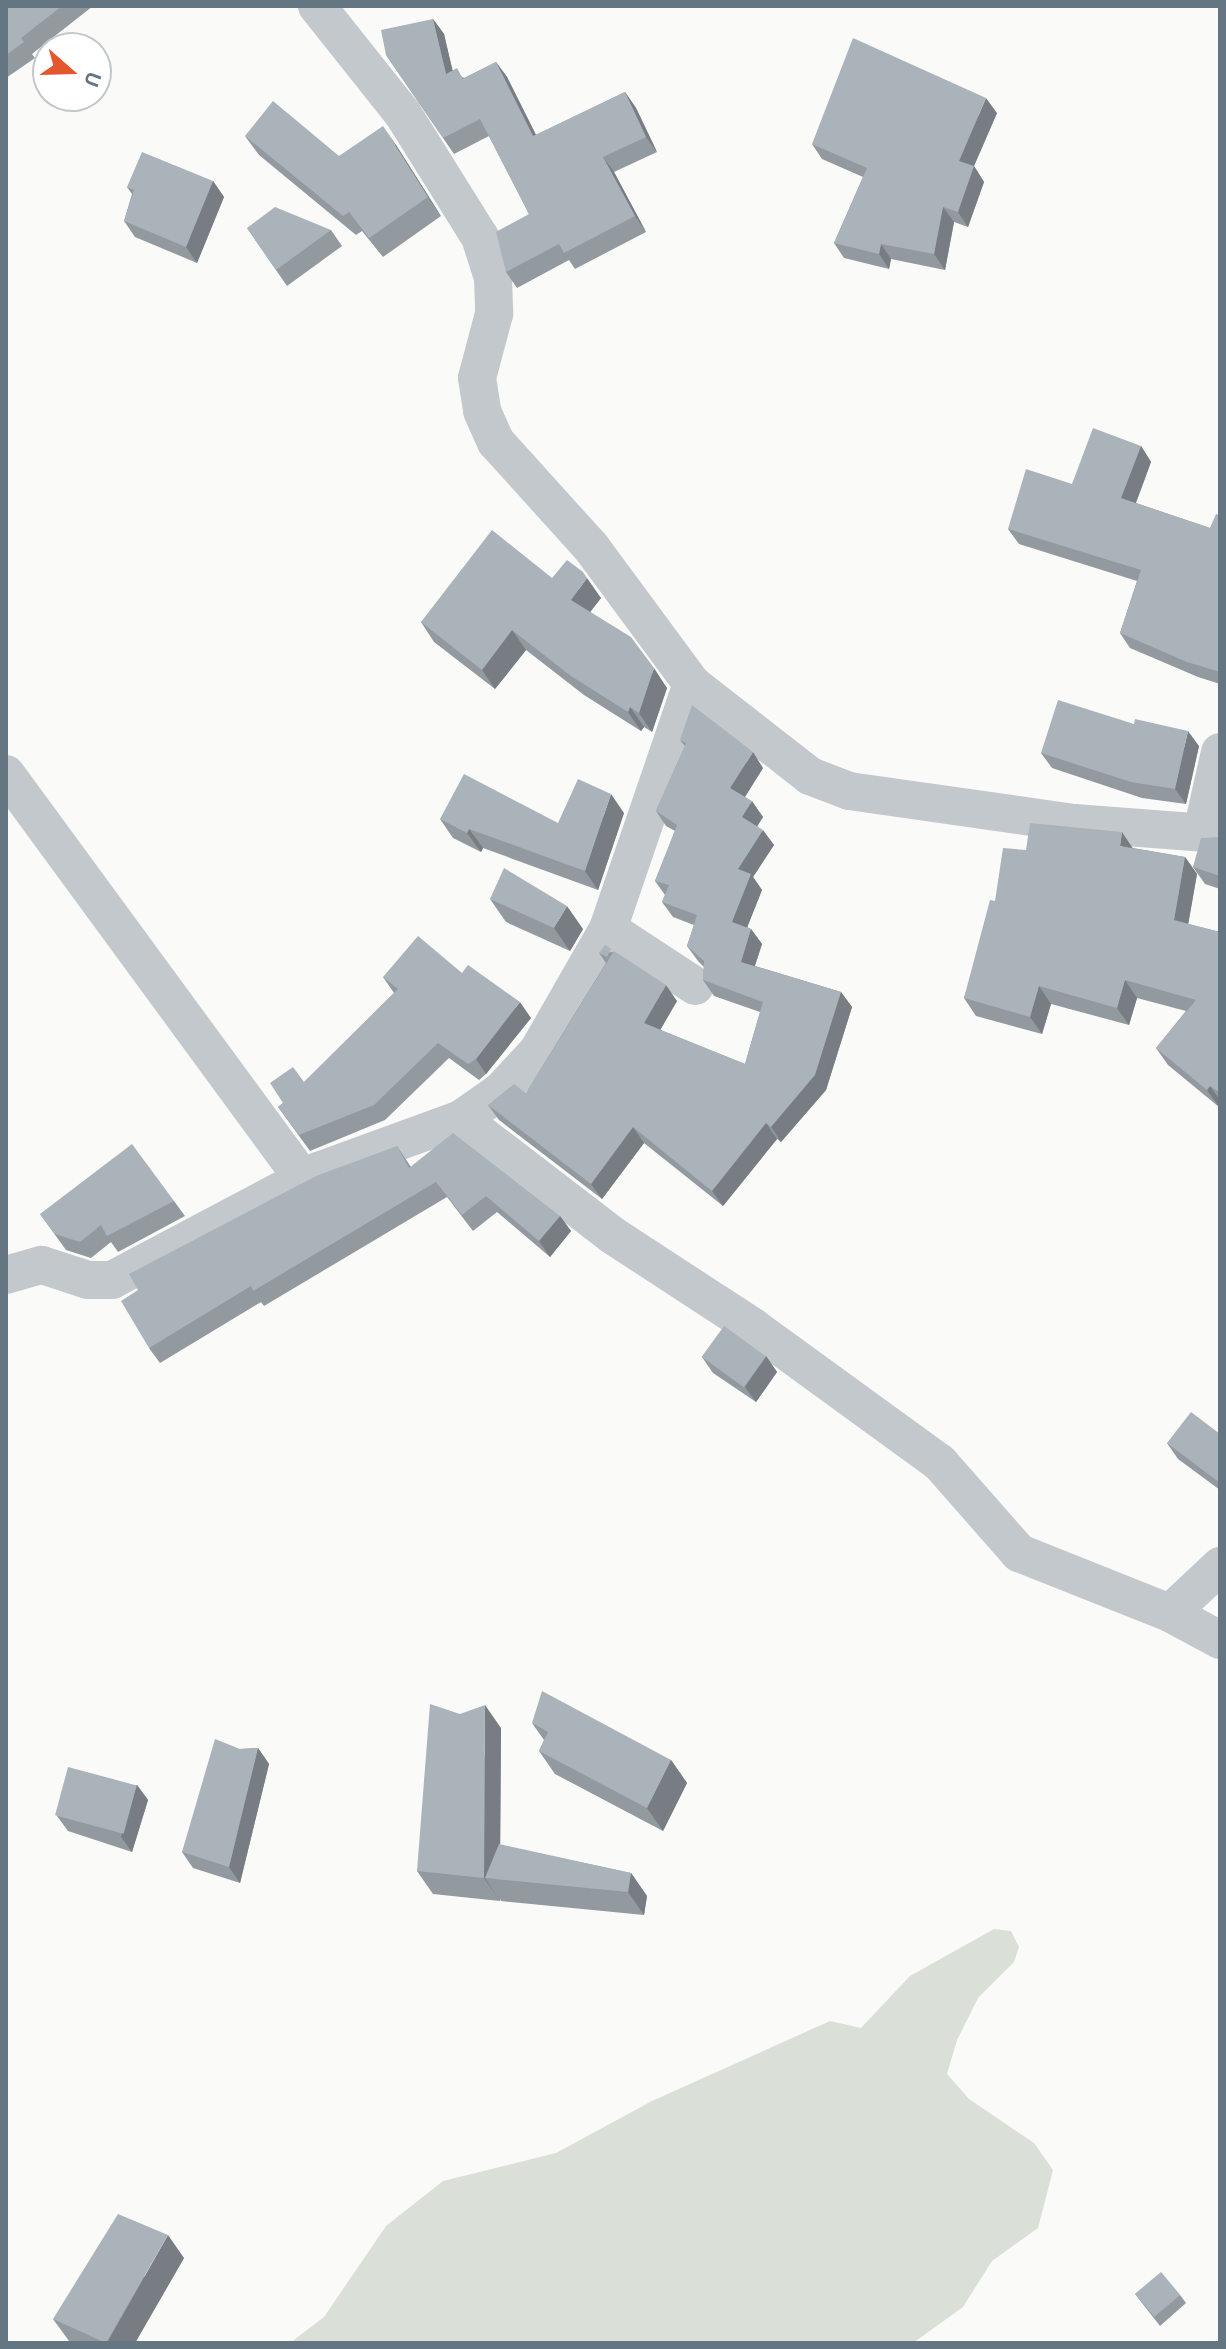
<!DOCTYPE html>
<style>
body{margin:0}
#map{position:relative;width:1226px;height:2349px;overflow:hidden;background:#fafaf8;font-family:"Alegreya Sans",sans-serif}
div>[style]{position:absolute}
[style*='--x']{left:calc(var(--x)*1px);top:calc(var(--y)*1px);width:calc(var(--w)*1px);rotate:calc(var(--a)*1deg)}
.green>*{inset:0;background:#dadfd7}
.street>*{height:38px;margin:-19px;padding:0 19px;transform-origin:19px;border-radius:19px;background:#c3c8cc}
.wall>*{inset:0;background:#929a9f}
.shaded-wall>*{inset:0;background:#777d82}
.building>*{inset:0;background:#aab3b9;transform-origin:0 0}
span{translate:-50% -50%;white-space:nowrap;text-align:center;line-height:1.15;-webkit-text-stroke:8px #fff;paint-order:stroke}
.frame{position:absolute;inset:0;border:8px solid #657683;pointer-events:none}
.north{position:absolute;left:32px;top:32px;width:80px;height:80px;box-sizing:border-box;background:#fff;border:2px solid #c1c8cd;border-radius:50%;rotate:110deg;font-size:22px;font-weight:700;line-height:32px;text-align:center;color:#657683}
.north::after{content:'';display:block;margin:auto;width:28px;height:36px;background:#e4572e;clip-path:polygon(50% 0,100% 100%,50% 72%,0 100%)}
</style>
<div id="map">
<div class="green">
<div style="clip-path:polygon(994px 1929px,1011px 1931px,1019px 1947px,1014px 1962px,978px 1998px,957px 2040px,947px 2074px,969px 2099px,1034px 2143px,1053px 2170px,1038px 2228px,992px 2261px,963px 2307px,913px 2343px,290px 2343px,324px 2317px,386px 2226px,443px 2181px,556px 2153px,652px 2101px,830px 2021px,861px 2028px,910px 1976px)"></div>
</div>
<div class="street">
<div style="--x:317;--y:6;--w:138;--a:51.5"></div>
<div style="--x:403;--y:114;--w:145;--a:58"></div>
<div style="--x:480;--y:237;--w:43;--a:72.4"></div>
<div style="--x:493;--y:278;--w:36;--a:88"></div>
<div style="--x:494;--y:314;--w:66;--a:104.9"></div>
<div style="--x:477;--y:378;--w:33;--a:81"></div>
<div style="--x:482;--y:411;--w:34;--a:66"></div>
<div style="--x:496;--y:442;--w:142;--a:47.9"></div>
<div style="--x:591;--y:547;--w:170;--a:53.6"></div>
<div style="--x:692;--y:684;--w:150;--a:37.9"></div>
<div style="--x:810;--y:776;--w:42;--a:21"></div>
<div style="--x:849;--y:791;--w:227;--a:8.1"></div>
<div style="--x:1074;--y:823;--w:146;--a:4.3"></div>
<div style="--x:6;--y:774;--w:502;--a:53.75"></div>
<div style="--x:1202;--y:832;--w:82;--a:-77.3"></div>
<div style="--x:608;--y:929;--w:104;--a:33.2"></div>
<div style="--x:461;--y:1119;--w:190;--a:37.5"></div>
<div style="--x:612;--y:1235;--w:168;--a:33.1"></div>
<div style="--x:753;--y:1327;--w:231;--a:36"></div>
<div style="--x:940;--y:1463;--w:120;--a:48.7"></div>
<div style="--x:1019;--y:1553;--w:162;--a:21.7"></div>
<div style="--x:1170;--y:1613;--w:57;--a:28.4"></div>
<div style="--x:6;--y:1275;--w:37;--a:-16"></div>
<div style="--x:42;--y:1265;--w:48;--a:18.1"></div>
<div style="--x:88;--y:1280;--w:24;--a:0"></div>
<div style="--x:112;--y:1280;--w:233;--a:-27.9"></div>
<div style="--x:318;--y:1171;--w:152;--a:-20"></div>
<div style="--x:461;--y:1119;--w:49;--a:-35"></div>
<div style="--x:501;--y:1091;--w:54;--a:-47.2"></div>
<div style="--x:538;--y:1051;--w:141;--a:-60.2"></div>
<div style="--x:608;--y:929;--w:259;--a:-71.1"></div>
<div style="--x:1170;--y:1613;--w:69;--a:-43.2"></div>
</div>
<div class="wall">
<div style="clip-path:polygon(6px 6px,93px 6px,32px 54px,35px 58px,6px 78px)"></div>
<div style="clip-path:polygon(433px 19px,444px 34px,452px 70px,464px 78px,496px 62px,507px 77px,536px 135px,625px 92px,636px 108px,657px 152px,614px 172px,646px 232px,575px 269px,569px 260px,517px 288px,506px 272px,529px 214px,489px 136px,454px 154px,386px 55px)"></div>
<div style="clip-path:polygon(997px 113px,974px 166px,984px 182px,968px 227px,954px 222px,945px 270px,891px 259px,889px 269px,844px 258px,834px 243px,863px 177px,822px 159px,812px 144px)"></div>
<div style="clip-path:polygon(245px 136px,339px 156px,396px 145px,441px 216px,383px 257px,362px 231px,356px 235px,259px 155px)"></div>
<div style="clip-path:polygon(213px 181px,224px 197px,197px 263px,135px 237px,124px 221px,132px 194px,127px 187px)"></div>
<div style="clip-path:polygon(247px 228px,331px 230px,342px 246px,287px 286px)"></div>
<div style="clip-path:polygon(1141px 446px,1151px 462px,1136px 503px,1210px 528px,1220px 515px,1220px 684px,1198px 677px,1130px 648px,1120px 633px,1137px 581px,1019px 544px,1008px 529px,1072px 484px)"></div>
<div style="clip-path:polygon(552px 578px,601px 598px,590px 612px,667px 688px,652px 732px,644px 727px,641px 731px,584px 695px,526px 650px,495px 689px,434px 642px,421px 622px)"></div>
<div style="clip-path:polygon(680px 740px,763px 768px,745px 797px,763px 817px,757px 826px,774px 845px,753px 877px,762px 890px,747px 927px,751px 929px,762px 944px,755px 966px,841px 992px,852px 1007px,826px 1090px,781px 1142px,777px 1139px,723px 1206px,644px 1143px,602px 1199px,499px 1120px,488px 1105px,526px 1093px,606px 963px,599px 953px,613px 952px,677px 1001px,660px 1030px,745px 1064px,760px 1012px,714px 996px,703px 980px,704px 967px,698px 961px,687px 946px,694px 925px,673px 917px,662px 902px,665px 895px,655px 881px,675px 831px,666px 826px,656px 811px,685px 746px)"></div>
<div style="clip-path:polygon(1199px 746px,1186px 804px,1142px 798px,1052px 768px,1041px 753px)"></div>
<div style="clip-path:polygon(624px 813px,598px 890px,483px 848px,481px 852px,453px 838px,440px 819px,558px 823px)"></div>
<div style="clip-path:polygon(1220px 837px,1220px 889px,1205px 884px,1193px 867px)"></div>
<div style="clip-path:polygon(1133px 848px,1185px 857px,1197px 874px,1188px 924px,1220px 932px,1220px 1106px,1219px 1107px,1168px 1065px,1156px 1048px,1186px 1011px,1137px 998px,1129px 1025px,1051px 1004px,1042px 1034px,976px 1016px,964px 998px,995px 901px)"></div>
<div style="clip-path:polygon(490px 899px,583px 929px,570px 951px,506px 922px)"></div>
<div style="clip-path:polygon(462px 973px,531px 1018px,486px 1074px,479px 1080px,449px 1058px,385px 1120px,310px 1151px,278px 1107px,283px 1103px,394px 993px,383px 977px)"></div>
<div style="clip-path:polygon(397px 1146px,411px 1167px,560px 1216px,571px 1231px,550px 1257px,497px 1212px,473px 1231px,447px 1197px,264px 1306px,261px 1302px,160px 1363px,149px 1348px)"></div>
<div style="clip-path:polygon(174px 1201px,185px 1216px,118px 1252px,111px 1242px,91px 1258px,66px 1250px,40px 1214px)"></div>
<div style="clip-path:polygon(766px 1356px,777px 1372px,756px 1402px,713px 1373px,702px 1357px)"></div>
<div style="clip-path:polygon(1220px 1434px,1220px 1490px,1178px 1459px,1167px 1443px)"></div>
<div style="clip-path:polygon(532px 1723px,671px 1760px,687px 1783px,663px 1831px,555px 1774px,539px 1751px,544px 1740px)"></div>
<div style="clip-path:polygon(501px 1728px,500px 1845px,631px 1873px,647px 1896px,644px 1915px,501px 1901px,500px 1899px,500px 1901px,433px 1894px,417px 1871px)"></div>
<div style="clip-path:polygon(258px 1748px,269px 1764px,240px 1883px,193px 1868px,182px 1852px,240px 1749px)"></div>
<div style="clip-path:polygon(137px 1785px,148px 1800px,132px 1852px,68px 1831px,57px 1816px)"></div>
<div style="clip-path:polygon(184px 2258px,135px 2343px,72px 2343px,69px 2341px,53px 2319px)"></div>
<div style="clip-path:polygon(1135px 2294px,1180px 2295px,1186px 2303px,1160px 2326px)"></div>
</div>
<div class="shaded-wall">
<div style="clip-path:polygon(433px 19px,444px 34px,457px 89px,446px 74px)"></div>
<div style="clip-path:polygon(496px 62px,507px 77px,544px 151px,533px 136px)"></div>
<div style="clip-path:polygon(625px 92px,636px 108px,657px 152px,646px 137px)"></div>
<div style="clip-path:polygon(986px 98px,997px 113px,974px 166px,984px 182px,968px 227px,958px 212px,959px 161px)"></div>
<div style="clip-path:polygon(383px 126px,396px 145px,441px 216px,428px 197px)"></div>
<div style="clip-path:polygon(603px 157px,614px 172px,646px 232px,635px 216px)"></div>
<div style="clip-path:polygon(213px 181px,224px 197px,197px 263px,186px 247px)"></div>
<div style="clip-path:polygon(943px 207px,954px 222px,945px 270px,934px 254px)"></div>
<div style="clip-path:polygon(881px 244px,891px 259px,889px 269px,879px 254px)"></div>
<div style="clip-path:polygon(1141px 446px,1151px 462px,1132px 513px,1121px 498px)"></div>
<div style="clip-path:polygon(587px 578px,601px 598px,584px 620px,571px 600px)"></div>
<div style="clip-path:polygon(512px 630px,526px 650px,495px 689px,482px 670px)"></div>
<div style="clip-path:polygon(654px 668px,667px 688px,652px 732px,639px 713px)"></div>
<div style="clip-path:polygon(630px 707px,644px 727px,641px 731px,628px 712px)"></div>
<div style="clip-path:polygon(1188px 731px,1199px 746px,1186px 804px,1175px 789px)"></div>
<div style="clip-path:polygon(753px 752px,763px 768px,741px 803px,730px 788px)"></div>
<div style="clip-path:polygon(611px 794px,624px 813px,598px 890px,585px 871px)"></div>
<div style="clip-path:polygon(752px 801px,763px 817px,753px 833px,742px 817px)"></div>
<div style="clip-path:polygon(469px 829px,483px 848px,481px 852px,467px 833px)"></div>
<div style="clip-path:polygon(763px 830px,774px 845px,753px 877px,762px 890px,743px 938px,732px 922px,738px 869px)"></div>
<div style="clip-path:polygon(1122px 832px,1134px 850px,1120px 846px)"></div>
<div style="clip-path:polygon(1185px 857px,1197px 874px,1186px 937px,1174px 920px)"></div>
<div style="clip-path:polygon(567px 906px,583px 929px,570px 951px,554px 928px)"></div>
<div style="clip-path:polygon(751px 929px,762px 944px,751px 977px,741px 962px)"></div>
<div style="clip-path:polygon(1125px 980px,1137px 998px,1129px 1025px,1117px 1008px)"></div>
<div style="clip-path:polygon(666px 985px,677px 1001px,655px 1039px,644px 1023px)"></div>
<div style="clip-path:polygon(1039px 986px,1051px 1004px,1042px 1034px,1030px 1017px)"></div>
<div style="clip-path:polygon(841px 992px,852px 1007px,826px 1090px,781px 1142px,771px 1127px)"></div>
<div style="clip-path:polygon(520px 1002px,531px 1018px,486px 1074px,476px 1059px)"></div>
<div style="clip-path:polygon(1210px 1086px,1220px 1100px,1219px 1107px,1207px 1090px)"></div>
<div style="clip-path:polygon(766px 1123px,777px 1139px,723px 1206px,712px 1191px)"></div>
<div style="clip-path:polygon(633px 1127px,644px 1143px,602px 1199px,591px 1184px)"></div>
<div style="clip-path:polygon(560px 1216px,571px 1231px,550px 1257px,539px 1241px)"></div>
<div style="clip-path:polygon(766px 1356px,777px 1372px,756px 1402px,745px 1387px)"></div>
<div style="clip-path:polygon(485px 1705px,501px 1728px,500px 1879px,485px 1878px,500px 1901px,484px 1878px)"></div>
<div style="clip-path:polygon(258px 1748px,269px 1764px,240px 1883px,229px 1867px)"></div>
<div style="clip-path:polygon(671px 1760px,687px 1783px,663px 1831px,647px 1808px)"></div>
<div style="clip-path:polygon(137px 1785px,148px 1800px,132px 1852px,121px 1837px)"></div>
<div style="clip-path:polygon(631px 1873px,647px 1896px,644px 1915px,628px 1892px)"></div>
<div style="clip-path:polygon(168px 2235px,184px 2258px,135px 2343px,107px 2343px)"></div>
</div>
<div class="building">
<div style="clip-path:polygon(6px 6px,62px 6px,21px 38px,24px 42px,6px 55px)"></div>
<div style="clip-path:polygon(433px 19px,446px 74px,457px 68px,463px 79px,496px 62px,533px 136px,625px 92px,646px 137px,603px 157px,635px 216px,564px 253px,559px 244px,506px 272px,496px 232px,529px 214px,480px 119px,443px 138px,386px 55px,381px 30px)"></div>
<div style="clip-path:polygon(853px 38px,986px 98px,959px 161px,974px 166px,958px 212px,943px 207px,934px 254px,881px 244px,879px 254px,834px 243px,867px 168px,812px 144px)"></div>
<div style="clip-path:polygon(273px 101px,339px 156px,383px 126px,428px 197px,369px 238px,349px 212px,343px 216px,245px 136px)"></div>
<div style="clip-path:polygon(142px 152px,213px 181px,186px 247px,124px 221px,134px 190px,127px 187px)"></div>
<div style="clip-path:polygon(275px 207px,331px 230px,276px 270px,247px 228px)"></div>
<div style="clip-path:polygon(1093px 428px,1141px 446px,1121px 498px,1210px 528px,1216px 514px,1220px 515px,1220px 672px,1187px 662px,1120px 633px,1141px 570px,1008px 529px,1026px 469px,1072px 484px)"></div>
<div style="clip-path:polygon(492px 530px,552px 578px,567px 560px,583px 572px,587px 578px,571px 600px,631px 637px,654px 668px,639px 713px,630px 707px,628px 712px,571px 676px,512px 630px,482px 670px,421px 622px)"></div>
<div style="clip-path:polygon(1058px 700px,1134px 724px,1135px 719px,1188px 731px,1175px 789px,1131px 782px,1041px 753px)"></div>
<div style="clip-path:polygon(692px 705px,753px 752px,730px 788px,752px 801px,742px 817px,763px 830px,738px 869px,751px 874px,732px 922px,751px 929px,741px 962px,841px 992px,815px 1075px,771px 1127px,766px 1123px,712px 1191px,633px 1127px,591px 1184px,488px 1105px,514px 1084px,526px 1093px,614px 951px,666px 985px,644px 1023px,745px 1064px,763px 1002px,703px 980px,704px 961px,687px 946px,697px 915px,662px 902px,669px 885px,655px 881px,677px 825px,656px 811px,686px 743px,680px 740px)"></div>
<div style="clip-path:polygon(464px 774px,558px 823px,578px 779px,611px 794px,585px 871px,469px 829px,467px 833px,440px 819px)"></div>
<div style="clip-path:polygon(1030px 823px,1122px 832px,1120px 846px,1185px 857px,1174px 920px,1220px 932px,1220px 1093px,1210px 1086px,1207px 1090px,1156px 1048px,1196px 1000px,1125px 980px,1117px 1008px,1039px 986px,1030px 1017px,964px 998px,990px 900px,995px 901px,1003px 848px,1026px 850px)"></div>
<div style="clip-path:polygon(1220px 837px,1220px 876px,1193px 867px,1201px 838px)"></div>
<div style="clip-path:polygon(504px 868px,567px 906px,554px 928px,490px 899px)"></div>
<div style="clip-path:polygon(418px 936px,462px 973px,468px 965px,520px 1002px,476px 1059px,468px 1064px,438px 1043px,374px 1105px,299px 1135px,278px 1107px,283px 1103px,270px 1083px,293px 1067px,304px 1082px,398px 989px,383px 977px)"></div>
<div style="clip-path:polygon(605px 945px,611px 949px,607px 957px,599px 953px)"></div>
<div style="clip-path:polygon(453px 1133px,560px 1216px,539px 1241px,486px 1196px,462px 1215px,436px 1182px,253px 1291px,251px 1286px,149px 1348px,121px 1301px,138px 1290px,129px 1274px,316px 1176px,397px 1146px,409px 1168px)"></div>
<div style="clip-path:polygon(132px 1144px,174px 1201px,107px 1236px,101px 1225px,80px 1242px,55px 1234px,40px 1214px)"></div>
<div style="left:724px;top:1326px;width:52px;height:38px;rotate:36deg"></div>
<div style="clip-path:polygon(1191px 1412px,1220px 1434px,1220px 1483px,1167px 1443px)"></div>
<div style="clip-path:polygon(542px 1691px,671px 1760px,647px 1808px,539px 1751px,548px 1732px,532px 1723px)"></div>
<div style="clip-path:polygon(430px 1704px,460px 1714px,485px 1705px,484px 1878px,417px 1871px)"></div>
<div style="clip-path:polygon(215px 1739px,240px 1749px,258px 1748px,229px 1867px,182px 1852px)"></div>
<div style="left:68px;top:1767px;width:71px;height:50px;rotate:15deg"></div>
<div style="clip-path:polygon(499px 1844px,631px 1873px,628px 1892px,485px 1878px)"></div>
<div style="clip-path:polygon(118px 2214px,168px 2235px,106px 2343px,53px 2319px)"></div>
<div style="left:1161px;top:2272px;width:30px;height:34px;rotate:50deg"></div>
</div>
<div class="frame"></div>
<div class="north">U</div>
</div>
